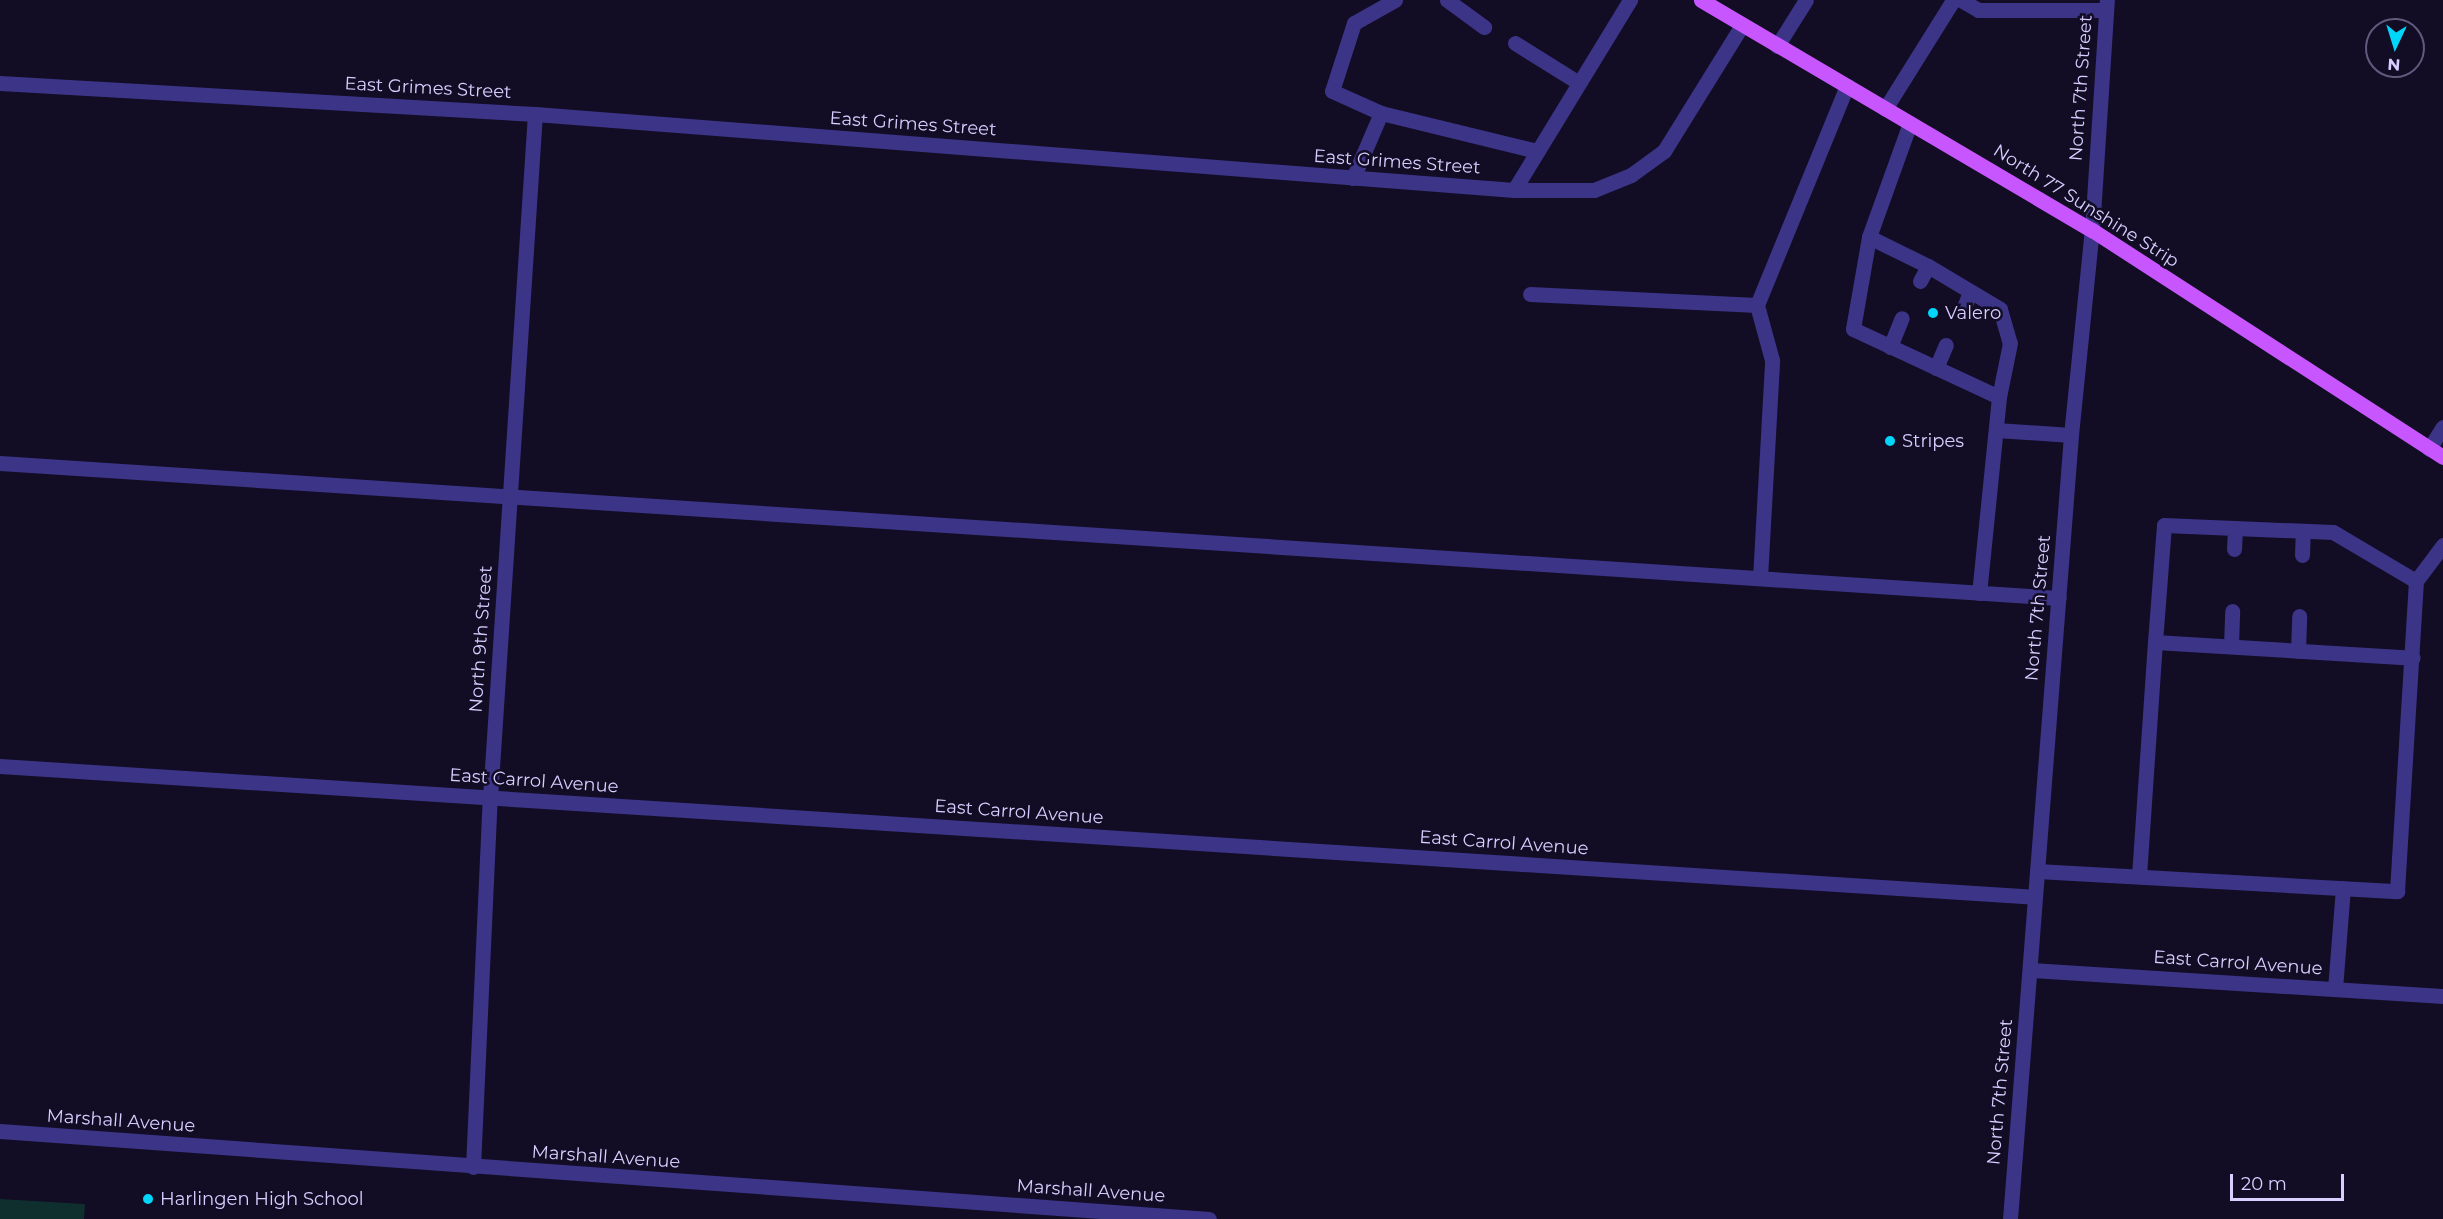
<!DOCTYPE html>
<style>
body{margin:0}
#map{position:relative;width:2443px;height:1219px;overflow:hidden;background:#120c24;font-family:Montserrat,sans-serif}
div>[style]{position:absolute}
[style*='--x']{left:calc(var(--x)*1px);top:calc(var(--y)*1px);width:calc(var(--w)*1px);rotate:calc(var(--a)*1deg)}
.green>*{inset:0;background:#0f2e2e}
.service>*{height:15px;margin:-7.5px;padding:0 7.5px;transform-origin:7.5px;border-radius:7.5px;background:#3b3487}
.minor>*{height:15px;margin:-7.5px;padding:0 7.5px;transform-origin:7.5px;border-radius:7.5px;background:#3b3487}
.tertiary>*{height:15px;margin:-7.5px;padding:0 7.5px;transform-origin:7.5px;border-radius:7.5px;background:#3b3487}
.primary>*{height:15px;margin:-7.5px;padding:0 7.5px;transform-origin:7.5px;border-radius:7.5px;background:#c856ff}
.dots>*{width:16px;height:16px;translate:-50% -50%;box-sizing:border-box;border:3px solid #120c24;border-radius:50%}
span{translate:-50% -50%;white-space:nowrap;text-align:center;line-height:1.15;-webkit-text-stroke:5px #120c24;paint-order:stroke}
.street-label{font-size:18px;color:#d7cfff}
.poi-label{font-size:18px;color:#d7cfff}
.left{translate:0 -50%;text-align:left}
.north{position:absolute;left:2365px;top:18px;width:60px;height:60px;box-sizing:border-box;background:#120c24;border:2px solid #615a7c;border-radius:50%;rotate:184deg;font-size:16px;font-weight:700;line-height:24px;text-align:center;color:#d7cfff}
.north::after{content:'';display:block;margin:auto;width:21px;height:27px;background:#00d5fa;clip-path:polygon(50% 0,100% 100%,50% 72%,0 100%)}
.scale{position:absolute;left:2230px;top:1174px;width:114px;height:27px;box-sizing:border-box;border:3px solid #d7cfff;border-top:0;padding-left:8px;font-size:18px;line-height:21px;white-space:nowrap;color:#d7cfff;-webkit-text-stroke:4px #120c24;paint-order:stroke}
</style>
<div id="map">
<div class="green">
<div style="clip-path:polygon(0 1199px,85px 1204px,84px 1219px,0 1219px)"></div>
</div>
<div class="service">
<div style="--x:1395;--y:0;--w:47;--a:150.7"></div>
<div style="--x:1354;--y:23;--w:71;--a:107.9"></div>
<div style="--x:1332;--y:91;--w:54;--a:24.2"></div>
<div style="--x:1381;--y:113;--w:161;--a:13.7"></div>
<div style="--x:1447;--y:0;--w:46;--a:36.1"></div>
<div style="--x:1961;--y:0;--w:20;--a:30"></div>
<div style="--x:1978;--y:10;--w:128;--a:0"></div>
<div style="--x:1515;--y:43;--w:75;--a:32"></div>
<div style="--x:1777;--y:46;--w:54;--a:-57.8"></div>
<div style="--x:1885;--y:109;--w:128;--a:-58"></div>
<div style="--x:1910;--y:123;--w:121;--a:109.8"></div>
<div style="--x:1869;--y:237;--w:93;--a:99.9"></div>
<div style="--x:1853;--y:329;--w:161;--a:25"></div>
<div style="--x:1999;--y:397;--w:197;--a:95.8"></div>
<div style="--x:1353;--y:178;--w:71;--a:-66.7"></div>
<div style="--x:1514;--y:190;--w:223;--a:-58.6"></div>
<div style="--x:1869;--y:237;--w:66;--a:26.2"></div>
<div style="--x:1928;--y:266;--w:84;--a:30.8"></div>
<div style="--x:2000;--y:309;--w:35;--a:74"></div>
<div style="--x:2010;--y:343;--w:55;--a:101.5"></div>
<div style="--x:1920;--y:281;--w:17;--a:-62"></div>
<div style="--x:1530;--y:294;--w:227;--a:2.8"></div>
<div style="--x:1964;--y:307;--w:16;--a:-68"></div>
<div style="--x:1890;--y:347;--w:31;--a:-68"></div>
<div style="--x:1936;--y:368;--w:25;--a:-67"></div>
<div style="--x:1996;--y:430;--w:75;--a:3.8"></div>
<div style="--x:0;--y:463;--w:2063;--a:3.75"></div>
<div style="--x:2234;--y:549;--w:21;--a:-87"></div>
<div style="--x:2302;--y:555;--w:24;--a:-88"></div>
<div style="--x:1760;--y:578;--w:218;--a:-86.8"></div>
<div style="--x:1772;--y:360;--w:57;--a:-105.3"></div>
<div style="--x:1757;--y:305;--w:237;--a:-67.7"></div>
<div style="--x:2155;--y:642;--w:117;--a:-85.6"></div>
<div style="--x:2164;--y:525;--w:169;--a:2.4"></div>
<div style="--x:2333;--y:532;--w:96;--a:30.6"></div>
<div style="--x:2231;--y:646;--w:35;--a:-88"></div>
<div style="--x:2298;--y:651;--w:35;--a:-88"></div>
<div style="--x:2037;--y:871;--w:361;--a:3.2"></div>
<div style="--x:2397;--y:891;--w:311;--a:-86.5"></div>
<div style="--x:2416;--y:581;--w:45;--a:-53.1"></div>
<div style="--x:2139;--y:876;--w:235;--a:-86.1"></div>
<div style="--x:2155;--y:642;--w:258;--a:3.5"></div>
<div style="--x:2335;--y:989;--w:101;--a:-85.5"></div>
</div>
<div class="minor">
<div style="--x:2429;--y:449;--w:26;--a:-58"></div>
<div style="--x:0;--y:766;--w:2039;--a:3.68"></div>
<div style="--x:2030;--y:970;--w:414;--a:3.6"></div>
<div style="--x:473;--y:1167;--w:369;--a:-87.4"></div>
<div style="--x:490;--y:798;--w:685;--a:-86.24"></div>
</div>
<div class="tertiary">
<div style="--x:0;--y:83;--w:536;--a:3.32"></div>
<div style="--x:535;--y:114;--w:982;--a:4.44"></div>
<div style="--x:1514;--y:190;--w:80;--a:0"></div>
<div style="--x:1594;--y:190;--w:40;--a:-22"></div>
<div style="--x:1631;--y:175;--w:41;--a:-36"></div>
<div style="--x:1664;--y:151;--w:148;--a:-58.2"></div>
<div style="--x:0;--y:1131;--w:1212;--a:4.16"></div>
<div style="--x:2010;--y:1219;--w:786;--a:-85.55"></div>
<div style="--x:2071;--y:435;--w:206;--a:-84.2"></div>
<div style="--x:2092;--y:230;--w:230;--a:-86.3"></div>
</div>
<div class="primary">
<div style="--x:1701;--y:0;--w:454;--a:30.5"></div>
<div style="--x:2092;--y:230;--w:418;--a:32.9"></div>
</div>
<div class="dots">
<div style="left:1933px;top:313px;background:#00d5fa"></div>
<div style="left:1890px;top:441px;background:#00d5fa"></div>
<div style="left:148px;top:1199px;background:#00d5fa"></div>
</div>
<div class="street-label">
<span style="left:428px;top:88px;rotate:3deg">East Grimes Street</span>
<span style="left:2081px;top:88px;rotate:-86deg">North 7th Street</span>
<span style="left:913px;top:124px;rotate:4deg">East Grimes Street</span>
<span style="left:1397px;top:162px;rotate:4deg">East Grimes Street</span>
<span style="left:2086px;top:206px;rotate:32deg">North 77 Sunshine Strip</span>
<span style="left:2038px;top:608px;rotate:-85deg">North 7th Street</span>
<span style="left:481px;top:639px;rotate:-86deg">North 9th Street</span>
<span style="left:534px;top:781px;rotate:4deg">East Carrol Avenue</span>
<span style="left:1019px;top:812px;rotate:4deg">East Carrol Avenue</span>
<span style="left:1504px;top:843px;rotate:4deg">East Carrol Avenue</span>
<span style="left:2238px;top:963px;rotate:4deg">East Carrol Avenue</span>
<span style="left:2000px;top:1092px;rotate:-85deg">North 7th Street</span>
<span style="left:121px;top:1121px;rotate:4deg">Marshall Avenue</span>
<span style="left:606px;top:1157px;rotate:4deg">Marshall Avenue</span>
<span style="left:1091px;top:1191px;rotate:4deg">Marshall Avenue</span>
</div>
<div class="poi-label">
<span class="left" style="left:1945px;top:313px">Valero</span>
<span class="left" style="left:1902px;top:441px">Stripes</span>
<span class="left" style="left:160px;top:1199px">Harlingen High School</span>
</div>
<div class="north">N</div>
<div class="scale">20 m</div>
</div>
